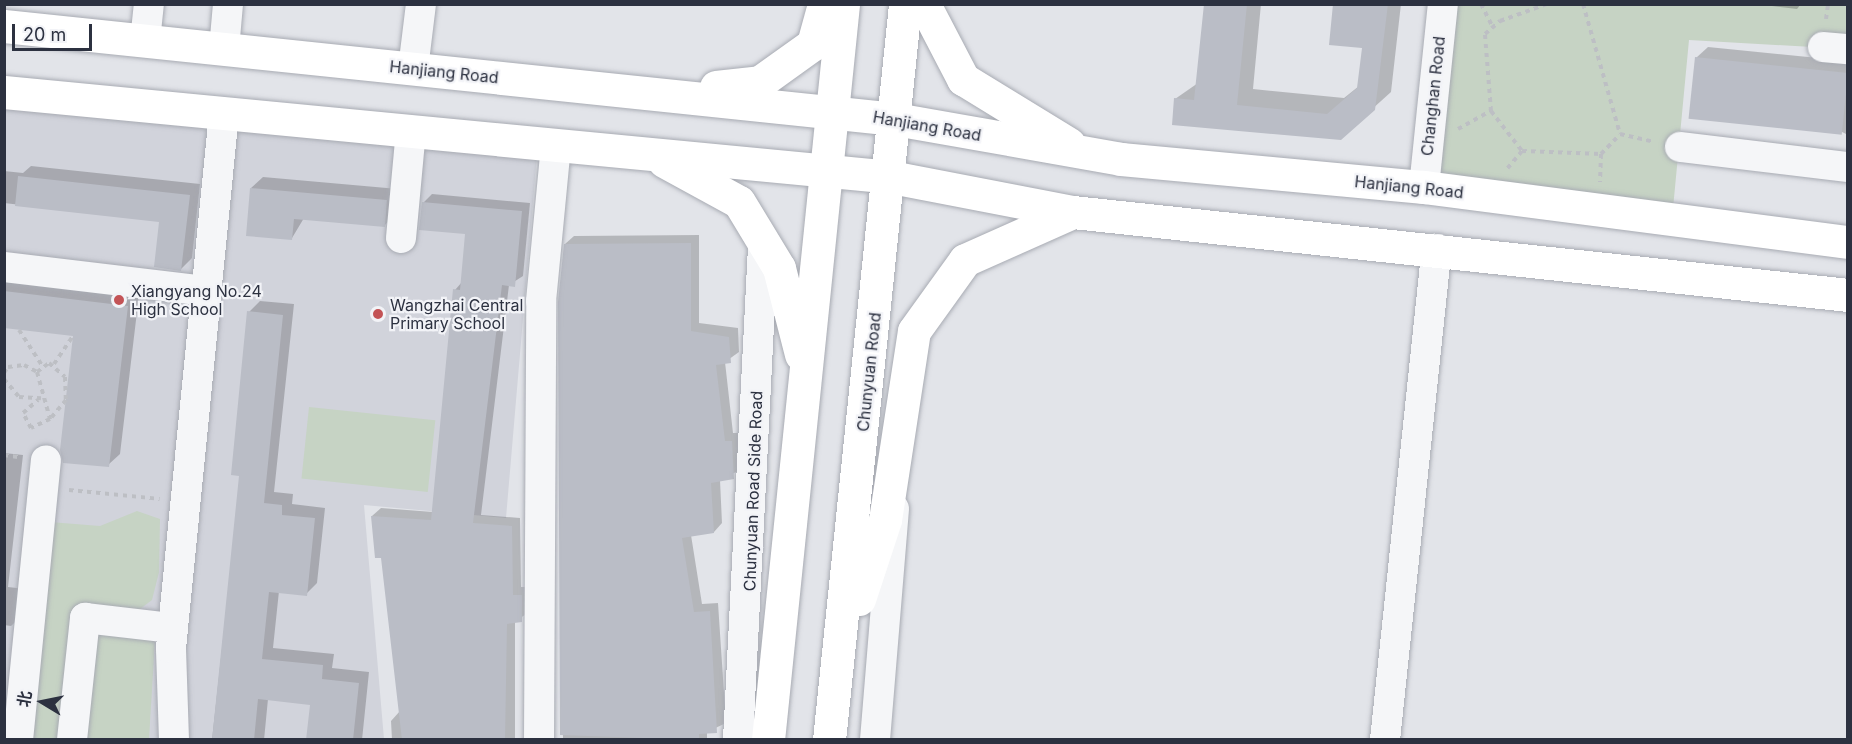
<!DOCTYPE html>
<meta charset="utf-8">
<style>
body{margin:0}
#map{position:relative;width:1852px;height:744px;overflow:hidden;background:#e2e4e9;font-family:Inter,"Noto Sans SC",sans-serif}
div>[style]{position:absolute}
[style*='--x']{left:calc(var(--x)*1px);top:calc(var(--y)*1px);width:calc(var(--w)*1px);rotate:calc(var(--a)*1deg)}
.built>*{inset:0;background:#d1d3db}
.green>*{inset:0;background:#c6d3c4;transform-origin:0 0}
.shadow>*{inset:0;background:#0003}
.building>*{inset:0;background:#babdc6;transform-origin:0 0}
.path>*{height:4px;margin-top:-2px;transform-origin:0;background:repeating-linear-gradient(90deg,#bdbfc4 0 4.5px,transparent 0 9px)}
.roads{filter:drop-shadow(0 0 2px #a8abb3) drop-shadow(0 0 2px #a8abb3)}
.minor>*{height:30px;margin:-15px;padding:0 15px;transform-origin:15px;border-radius:15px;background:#f5f6f8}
.major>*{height:33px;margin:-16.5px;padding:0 16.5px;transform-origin:16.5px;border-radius:16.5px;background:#fff}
.dots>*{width:16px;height:16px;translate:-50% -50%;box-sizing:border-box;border:3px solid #f2f3f7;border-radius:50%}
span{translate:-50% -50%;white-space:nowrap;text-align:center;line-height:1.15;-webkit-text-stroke:4.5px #f2f3f7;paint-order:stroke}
.street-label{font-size:16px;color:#2c3140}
.poi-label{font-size:16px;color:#2c3140}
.left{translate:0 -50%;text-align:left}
.frame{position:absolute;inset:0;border:6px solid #2c3140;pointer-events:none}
.north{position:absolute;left:12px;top:672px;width:60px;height:60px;-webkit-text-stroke:4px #f2f3f7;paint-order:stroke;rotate:280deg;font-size:16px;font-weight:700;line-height:24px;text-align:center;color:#2c3140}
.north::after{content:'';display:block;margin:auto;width:21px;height:27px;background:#2c3140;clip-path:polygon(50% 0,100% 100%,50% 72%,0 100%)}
.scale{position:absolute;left:12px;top:24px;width:80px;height:27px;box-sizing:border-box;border:3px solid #2c3140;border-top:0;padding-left:8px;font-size:18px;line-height:21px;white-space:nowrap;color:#2c3140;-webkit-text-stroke:4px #f2f3f7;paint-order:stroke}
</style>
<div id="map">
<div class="built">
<div style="clip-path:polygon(4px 92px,538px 143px,506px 518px,364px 505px,384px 739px,5px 739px)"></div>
</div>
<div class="green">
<div style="clip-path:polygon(1443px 5px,1847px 5px,1847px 49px,1689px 40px,1672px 219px,1424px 187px)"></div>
<div style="left:309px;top:407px;width:127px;height:72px;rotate:6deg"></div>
<div style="clip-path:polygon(137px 511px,160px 519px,159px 572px,152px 600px,140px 609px,84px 607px,59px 739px,24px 740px,50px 522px,100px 526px)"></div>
<div style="clip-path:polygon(100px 632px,155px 640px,149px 739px,80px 740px,89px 648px)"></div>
</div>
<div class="shadow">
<div style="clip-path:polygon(1206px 4px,1261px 4px,1253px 89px,1344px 98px,1359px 86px,1364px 47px,1334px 4px,1401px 4px,1391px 92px,1340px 138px,1175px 99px,1198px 83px)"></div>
<div style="clip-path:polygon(1756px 4px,1801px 4px,1797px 9px)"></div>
<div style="clip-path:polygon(1708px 47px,1848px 61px,1848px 135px,1696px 58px)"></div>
<div style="clip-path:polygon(31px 166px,200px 184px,192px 258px,181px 269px,160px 221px,4px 203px,4px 171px,23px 173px)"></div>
<div style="clip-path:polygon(263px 177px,398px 189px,395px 214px,384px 226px,304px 218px,292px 238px,251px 188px)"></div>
<div style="clip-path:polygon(432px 194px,530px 203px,523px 276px,509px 285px,481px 515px,520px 518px,521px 587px,530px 587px,530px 612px,515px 621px,515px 740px,392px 740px,391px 721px,400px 711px,382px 557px,372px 516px,381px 508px,433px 512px,455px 290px,462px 282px,467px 233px,423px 203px)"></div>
<div style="clip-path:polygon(699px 235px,699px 323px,738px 328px,739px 352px,725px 362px,733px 433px,741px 433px,742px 469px,720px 480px,722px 523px,714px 532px,691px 535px,702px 604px,718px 603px,726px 723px,707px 732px,707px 740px,563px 740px,560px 302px,565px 244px,574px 236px)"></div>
<div style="clip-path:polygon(4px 279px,139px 295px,120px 454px,108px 465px,75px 335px,4px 326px)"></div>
<div style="clip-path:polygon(260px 301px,294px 304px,274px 492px,293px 494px,292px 504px,325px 508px,317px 583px,306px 594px,279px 591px,273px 648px,334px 654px,332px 668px,369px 672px,362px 740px,308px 740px,312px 703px,268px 699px,264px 740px,212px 740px,241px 474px,249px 312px)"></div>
<div style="clip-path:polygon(4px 453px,23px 455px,8px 587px,25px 589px,23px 615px,11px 626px,4px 625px)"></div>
</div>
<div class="building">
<div style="clip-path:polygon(1204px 4px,1247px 4px,1237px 105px,1327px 114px,1357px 88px,1362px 48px,1329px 45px,1333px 4px,1388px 4px,1375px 110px,1341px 140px,1172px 125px,1174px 98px,1194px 100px)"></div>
<div style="left:1695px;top:57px;width:154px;height:62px;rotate:6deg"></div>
<div style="clip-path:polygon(18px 176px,190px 195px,181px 271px,154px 267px,159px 222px,15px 206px)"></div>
<div style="clip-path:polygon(250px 188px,387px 200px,385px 227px,294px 219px,292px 240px,246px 236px)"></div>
<div style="clip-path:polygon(422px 202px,522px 211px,515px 287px,502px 285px,473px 523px,512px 526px,513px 595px,522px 595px,522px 622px,507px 624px,505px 740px,402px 740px,381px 558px,375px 558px,371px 516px,431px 520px,453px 289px,460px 290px,465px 234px,419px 230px)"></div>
<div style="clip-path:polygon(691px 243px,691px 331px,729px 337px,731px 363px,716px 365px,725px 441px,732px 441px,734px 479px,711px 483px,714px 533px,682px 538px,694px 612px,710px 611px,717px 733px,699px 734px,699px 740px,560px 735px,558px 302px,564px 244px)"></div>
<div style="clip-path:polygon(4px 291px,128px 306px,109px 467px,63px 463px,60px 450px,73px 336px,4px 328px)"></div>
<div style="clip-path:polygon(247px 311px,283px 315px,264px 503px,282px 505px,282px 515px,315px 518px,307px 596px,269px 592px,262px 659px,323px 665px,322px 679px,359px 683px,353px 740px,306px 740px,310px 705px,258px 699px,254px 740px,212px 740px,239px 476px,231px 475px)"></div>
</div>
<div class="path">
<div style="--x:1481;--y:4;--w:25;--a:63"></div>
<div style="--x:1583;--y:4;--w:135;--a:74.1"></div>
<div style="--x:1826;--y:19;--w:15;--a:-82"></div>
<div style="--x:1491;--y:111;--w:77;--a:-94.5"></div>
<div style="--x:1485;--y:34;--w:20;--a:-41"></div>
<div style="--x:1500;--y:21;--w:50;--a:-19.9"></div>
<div style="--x:1458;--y:129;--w:38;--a:-29"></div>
<div style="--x:1491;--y:111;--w:51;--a:52.2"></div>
<div style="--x:1522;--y:151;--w:23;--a:130"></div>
<div style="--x:1522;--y:151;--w:79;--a:2.2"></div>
<div style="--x:1601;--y:154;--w:28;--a:92"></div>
<div style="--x:1601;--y:154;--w:28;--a:-46"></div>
<div style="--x:1620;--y:134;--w:35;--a:13"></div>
<div style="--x:19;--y:330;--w:44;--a:57"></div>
<div style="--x:54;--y:364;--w:34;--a:-56"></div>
<div style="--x:37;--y:372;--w:15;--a:-37"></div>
<div style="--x:49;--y:363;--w:21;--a:41"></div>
<div style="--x:65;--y:377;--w:23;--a:88"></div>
<div style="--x:66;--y:400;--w:25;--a:130"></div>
<div style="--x:4;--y:373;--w:7;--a:-56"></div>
<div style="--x:8;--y:367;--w:16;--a:-7"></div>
<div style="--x:24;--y:365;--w:15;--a:28"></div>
<div style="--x:37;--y:372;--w:49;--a:74.5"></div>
<div style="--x:50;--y:419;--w:21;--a:155"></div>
<div style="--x:4;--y:379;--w:23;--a:50"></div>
<div style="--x:19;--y:397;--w:22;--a:3"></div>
<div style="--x:31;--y:428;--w:17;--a:-118"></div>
<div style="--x:23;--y:413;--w:20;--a:-41"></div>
<div style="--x:4;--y:455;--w:14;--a:8"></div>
<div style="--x:69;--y:490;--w:91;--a:5.6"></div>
</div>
<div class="roads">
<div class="minor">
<div style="--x:145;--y:41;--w:37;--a:-84"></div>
<div style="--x:1823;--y:47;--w:25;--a:5"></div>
<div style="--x:224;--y:49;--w:45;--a:-84.9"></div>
<div style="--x:413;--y:69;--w:65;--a:-83"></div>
<div style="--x:1680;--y:147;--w:169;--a:6.8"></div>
<div style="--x:1424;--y:187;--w:184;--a:-84.1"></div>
<div style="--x:401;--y:238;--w:107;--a:-84.7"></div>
<div style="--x:4;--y:267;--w:202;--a:6.8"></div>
<div style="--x:18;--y:740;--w:281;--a:-84.3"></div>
<div style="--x:72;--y:740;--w:123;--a:-83.9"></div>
<div style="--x:85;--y:618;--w:88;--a:6.6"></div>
<div style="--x:174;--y:740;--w:92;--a:-91.9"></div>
<div style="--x:171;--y:648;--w:538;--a:-84.34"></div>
<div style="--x:539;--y:740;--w:439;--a:-89.7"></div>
<div style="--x:541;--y:301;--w:157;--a:-84.5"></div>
<div style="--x:738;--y:740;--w:499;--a:-87.1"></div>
<div style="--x:875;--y:740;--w:232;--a:-85.3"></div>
<div style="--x:1385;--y:740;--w:494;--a:-84"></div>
</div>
<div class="major">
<div style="--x:924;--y:4;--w:85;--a:62.5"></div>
<div style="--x:963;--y:79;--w:124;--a:31.5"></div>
<div style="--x:4;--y:26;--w:896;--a:5.96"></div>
<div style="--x:895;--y:119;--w:230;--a:10"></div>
<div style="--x:1121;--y:159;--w:304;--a:5.3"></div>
<div style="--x:1424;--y:187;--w:428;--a:7.4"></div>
<div style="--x:716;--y:87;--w:44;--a:-6.5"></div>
<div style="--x:760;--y:82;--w:65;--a:-35.6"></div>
<div style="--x:813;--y:44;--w:41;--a:-74.6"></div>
<div style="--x:4;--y:92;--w:891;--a:5.47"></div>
<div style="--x:891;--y:177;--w:185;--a:10.9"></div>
<div style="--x:1073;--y:212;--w:779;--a:6.11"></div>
<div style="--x:664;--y:161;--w:85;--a:28.7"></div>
<div style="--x:739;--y:202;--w:77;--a:58.8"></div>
<div style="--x:779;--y:268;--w:89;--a:75.7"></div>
<div style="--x:859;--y:599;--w:83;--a:-71.8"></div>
<div style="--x:885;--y:520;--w:191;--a:-81.3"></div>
<div style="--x:914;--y:331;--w:87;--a:-54.3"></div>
<div style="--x:965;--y:260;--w:118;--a:-24"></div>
<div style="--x:768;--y:740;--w:740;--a:-84.18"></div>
<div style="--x:829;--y:740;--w:740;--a:-84.1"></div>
</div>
</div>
<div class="dots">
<div style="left:119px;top:300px;background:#c35356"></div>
<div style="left:378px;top:314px;background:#c35356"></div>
</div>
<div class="street-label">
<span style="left:444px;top:72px;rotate:6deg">Hanjiang Road</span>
<span style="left:1433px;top:96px;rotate:-84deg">Changhan Road</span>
<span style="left:927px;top:126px;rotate:10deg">Hanjiang Road</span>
<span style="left:1409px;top:187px;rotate:6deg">Hanjiang Road</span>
<span style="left:869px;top:372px;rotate:-84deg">Chunyuan Road</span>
<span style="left:753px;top:491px;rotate:-88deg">Chunyuan Road Side Road</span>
</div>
<div class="poi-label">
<span class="left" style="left:131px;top:300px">Xiangyang No.24<br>High School</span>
<span class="left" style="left:390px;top:314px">Wangzhai Central<br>Primary School</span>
</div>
<div class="frame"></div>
<div class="north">北</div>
<div class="scale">20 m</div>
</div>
